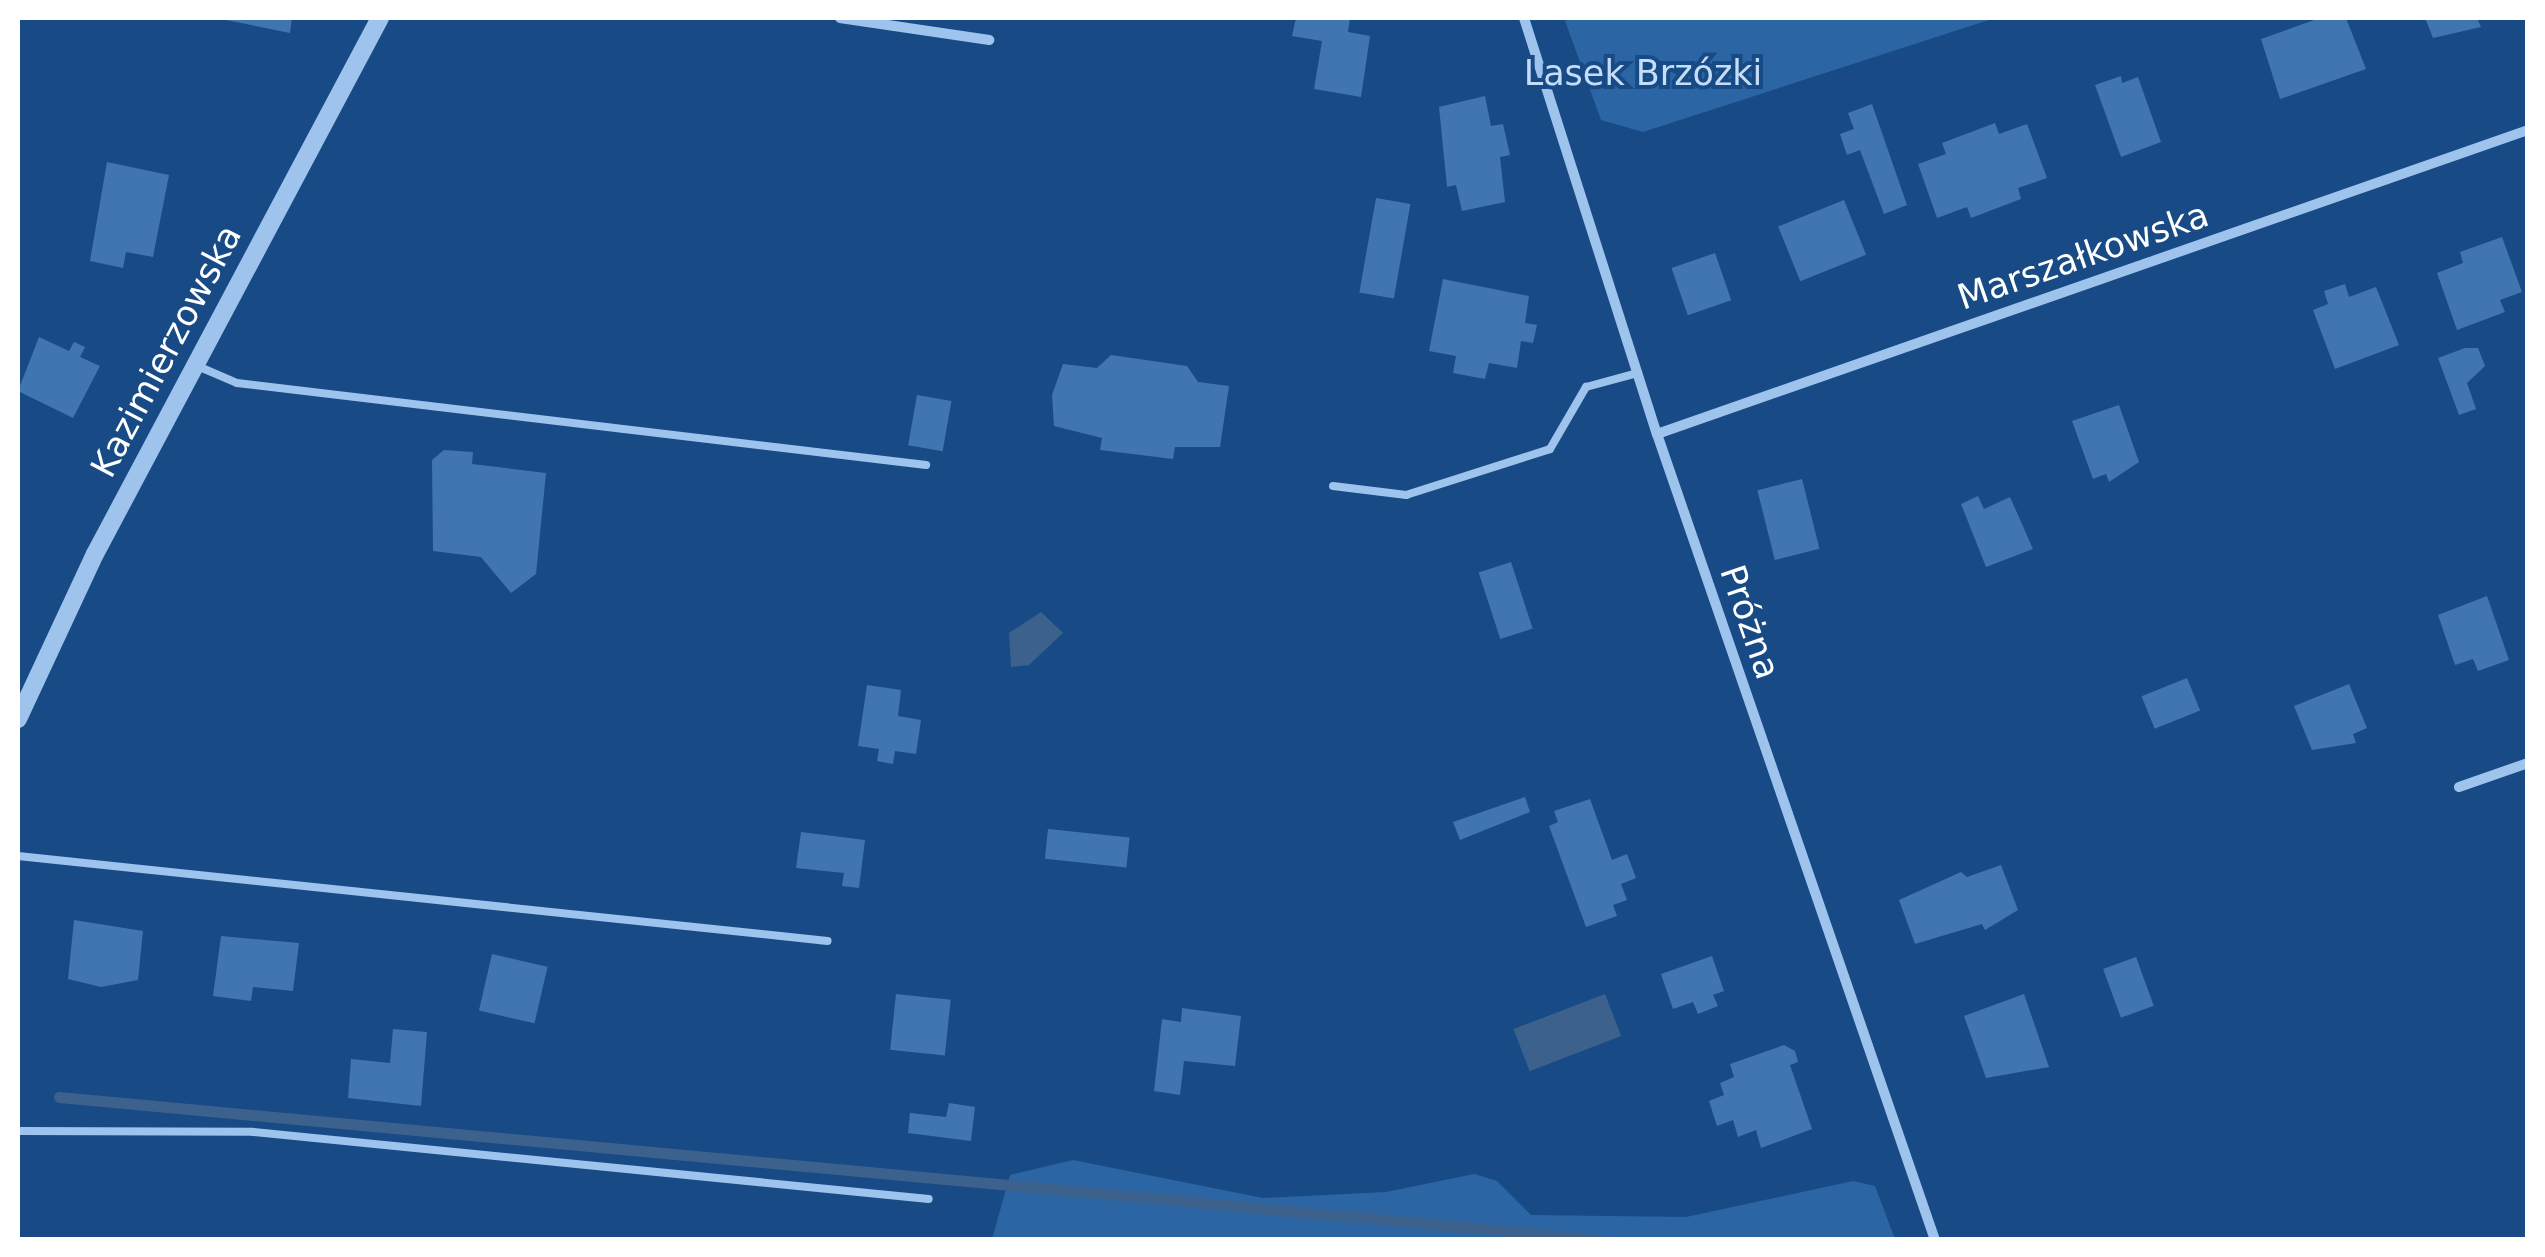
<!DOCTYPE html>
<meta charset="utf-8">
<style>
body{margin:0}
#map{position:relative;width:2545px;height:1257px;overflow:hidden;background:#184b86;font-family:"DejaVu Sans",sans-serif}
div>[style]{position:absolute}
[style*='--x']{left:calc(var(--x)*1px);top:calc(var(--y)*1px);width:calc(var(--w)*1px);rotate:calc(var(--a)*1deg)}
.green>*{inset:0;background:#2b65a4}
.water>*{inset:0;background:#3b618c;transform-origin:0 0}
.stream>*{height:11px;margin:-5.5px;padding:0 5.5px;transform-origin:5.5px;border-radius:5.5px;background:#3b618c}
.building>*{inset:0;background:#4175af;transform-origin:0 0}
.service>*{height:8px;margin:-4px;padding:0 4px;transform-origin:4px;border-radius:4px;background:#9ec4ed}
.minor>*{height:10px;margin:-5px;padding:0 5px;transform-origin:5px;border-radius:5px;background:#9ec4ed}
.tertiary>*{height:18px;margin:-9px;padding:0 9px;transform-origin:9px;border-radius:9px;background:#9ec4ed}
span{translate:-50% -50%;white-space:nowrap;text-align:center;line-height:1.15;-webkit-text-stroke:8px #184b86;paint-order:stroke}
.park-label{font-size:35px;color:#c4ddf9}
.street-label{font-size:35px;color:#fff}
.frame{position:absolute;inset:0;border:20px solid #fff;pointer-events:none}
</style>
<div id="map">
<div class="green">
<div style="clip-path:polygon(1564px 18px,1995px 18px,1643px 132px,1601px 120px)"></div>
<div style="clip-path:polygon(1073px 1160px,1263px 1198px,1386px 1192px,1474px 1174px,1497px 1181px,1531px 1215px,1686px 1217px,1853px 1181px,1875px 1186px,1895px 1239px,992px 1239px,1010px 1175px)"></div>
</div>
<div class="water">
<div style="clip-path:polygon(1041px 612px,1063px 633px,1029px 665px,1011px 667px,1009px 633px)"></div>
<div style="left:1605px;top:994px;width:45px;height:98px;rotate:69deg"></div>
</div>
<div class="stream">
<div style="--x:59;--y:1097;--w:1550;--a:5.29"></div>
</div>
<div class="building">
<div style="clip-path:polygon(216px 18px,292px 18px,290px 33px)"></div>
<div style="clip-path:polygon(1296px 18px,1350px 18px,1348px 32px,1370px 36px,1361px 97px,1314px 89px,1322px 41px,1292px 36px)"></div>
<div style="clip-path:polygon(2320px 18px,2346px 18px,2366px 69px,2280px 99px,2261px 39px)"></div>
<div style="clip-path:polygon(2425px 18px,2477px 18px,2481px 27px,2433px 38px)"></div>
<div style="clip-path:polygon(2121px 76px,2122px 83px,2138px 77px,2161px 142px,2121px 157px,2095px 85px)"></div>
<div style="clip-path:polygon(1485px 96px,1491px 126px,1503px 124px,1510px 155px,1500px 157px,1505px 202px,1462px 211px,1456px 185px,1447px 187px,1439px 107px)"></div>
<div style="clip-path:polygon(1872px 104px,1907px 205px,1884px 214px,1860px 150px,1847px 155px,1840px 134px,1854px 129px,1848px 113px)"></div>
<div style="clip-path:polygon(1995px 123px,1999px 134px,2027px 124px,2047px 178px,2018px 188px,2021px 199px,1971px 218px,1967px 207px,1937px 218px,1918px 164px,1946px 154px,1942px 143px)"></div>
<div style="clip-path:polygon(107px 162px,169px 175px,153px 257px,126px 252px,123px 268px,90px 261px)"></div>
<div style="left:1376px;top:198px;width:35px;height:96px;rotate:10deg"></div>
<div style="left:1844px;top:200px;width:59px;height:71px;rotate:68deg"></div>
<div style="clip-path:polygon(2502px 237px,2522px 292px,2500px 300px,2505px 312px,2457px 330px,2437px 273px,2463px 263px,2460px 252px)"></div>
<div style="left:1715px;top:253px;width:50px;height:46px;rotate:71deg"></div>
<div style="clip-path:polygon(1443px 279px,1529px 296px,1525px 323px,1537px 325px,1533px 343px,1521px 341px,1517px 368px,1489px 363px,1485px 379px,1453px 373px,1456px 356px,1429px 351px)"></div>
<div style="clip-path:polygon(2345px 284px,2349px 297px,2376px 287px,2399px 345px,2335px 369px,2313px 310px,2328px 304px,2324px 291px)"></div>
<div style="clip-path:polygon(39px 337px,69px 351px,74px 342px,85px 347px,80px 357px,100px 366px,73px 418px,18px 391px)"></div>
<div style="clip-path:polygon(2465px 348px,2478px 348px,2485px 366px,2467px 383px,2476px 409px,2459px 415px,2438px 358px)"></div>
<div style="clip-path:polygon(1111px 355px,1187px 366px,1198px 382px,1229px 386px,1220px 447px,1175px 447px,1173px 459px,1100px 450px,1102px 438px,1054px 426px,1052px 395px,1063px 364px,1097px 368px)"></div>
<div style="left:917px;top:395px;width:35px;height:51px;rotate:10deg"></div>
<div style="clip-path:polygon(2119px 405px,2139px 462px,2109px 482px,2106px 474px,2093px 479px,2072px 421px)"></div>
<div style="clip-path:polygon(444px 450px,473px 452px,472px 464px,546px 473px,536px 574px,511px 593px,481px 557px,433px 551px,432px 460px)"></div>
<div style="left:1802px;top:479px;width:72px;height:46px;rotate:76deg"></div>
<div style="clip-path:polygon(1978px 496px,1984px 509px,2010px 497px,2033px 549px,1986px 567px,1961px 504px)"></div>
<div style="left:1511px;top:562px;width:70px;height:34px;rotate:72deg"></div>
<div style="clip-path:polygon(2487px 596px,2509px 660px,2478px 671px,2473px 659px,2455px 665px,2438px 615px)"></div>
<div style="left:2187px;top:678px;width:35px;height:49px;rotate:68deg"></div>
<div style="clip-path:polygon(2349px 684px,2367px 728px,2353px 734px,2356px 743px,2312px 750px,2294px 706px)"></div>
<div style="clip-path:polygon(867px 685px,901px 690px,898px 716px,921px 720px,916px 754px,895px 751px,893px 764px,877px 761px,879px 749px,858px 746px)"></div>
<div style="clip-path:polygon(1525px 797px,1530px 812px,1460px 840px,1453px 822px)"></div>
<div style="clip-path:polygon(1590px 799px,1612px 860px,1627px 854px,1636px 878px,1621px 884px,1627px 900px,1613px 905px,1617px 916px,1586px 927px,1549px 826px,1558px 822px,1554px 811px)"></div>
<div style="left:1048px;top:829px;width:82px;height:30px;rotate:6deg"></div>
<div style="clip-path:polygon(801px 832px,865px 840px,859px 888px,842px 886px,844px 873px,796px 868px)"></div>
<div style="clip-path:polygon(2001px 865px,2018px 910px,1985px 930px,1982px 924px,1915px 944px,1899px 900px,1961px 872px,1967px 877px)"></div>
<div style="clip-path:polygon(74px 920px,143px 931px,138px 980px,101px 987px,68px 979px)"></div>
<div style="clip-path:polygon(221px 936px,299px 943px,293px 991px,253px 987px,251px 1001px,213px 996px)"></div>
<div style="left:492px;top:954px;width:57px;height:58px;rotate:13deg"></div>
<div style="clip-path:polygon(1712px 956px,1724px 991px,1713px 995px,1718px 1006px,1698px 1014px,1693px 1002px,1673px 1009px,1661px 974px)"></div>
<div style="left:2136px;top:957px;width:52px;height:35px;rotate:70deg"></div>
<div style="left:896px;top:994px;width:55px;height:56px;rotate:6deg"></div>
<div style="clip-path:polygon(2024px 994px,2049px 1067px,1986px 1078px,1964px 1016px)"></div>
<div style="clip-path:polygon(1182px 1008px,1241px 1016px,1235px 1066px,1184px 1061px,1180px 1095px,1154px 1091px,1162px 1019px,1181px 1022px)"></div>
<div style="clip-path:polygon(393px 1029px,427px 1032px,421px 1106px,348px 1098px,351px 1059px,390px 1063px)"></div>
<div style="clip-path:polygon(1784px 1045px,1795px 1051px,1798px 1062px,1790px 1065px,1812px 1129px,1761px 1148px,1756px 1130px,1738px 1137px,1733px 1120px,1717px 1126px,1709px 1101px,1724px 1095px,1720px 1083px,1734px 1077px,1730px 1064px)"></div>
<div style="clip-path:polygon(949px 1103px,975px 1107px,971px 1141px,908px 1133px,910px 1113px,946px 1117px)"></div>
</div>
<div class="service">
<div style="--x:195;--y:365;--w:46;--a:23.2"></div>
<div style="--x:237;--y:383;--w:694;--a:6.79"></div>
<div style="--x:1333;--y:486;--w:74;--a:7"></div>
<div style="--x:1406;--y:495;--w:151;--a:-17.7"></div>
<div style="--x:1550;--y:449;--w:72;--a:-59.9"></div>
<div style="--x:1586;--y:387;--w:54;--a:-15.1"></div>
<div style="--x:18;--y:856;--w:814;--a:5.99"></div>
<div style="--x:18;--y:1131;--w:235;--a:0.2"></div>
<div style="--x:253;--y:1132;--w:679;--a:5.66"></div>
</div>
<div class="minor">
<div style="--x:840;--y:18;--w:151;--a:8.4"></div>
<div style="--x:1524;--y:18;--w:437;--a:72.3"></div>
<div style="--x:1657;--y:434;--w:853;--a:70.97"></div>
<div style="--x:1657;--y:434;--w:923;--a:-19.24"></div>
<div style="--x:2459;--y:787;--w:73;--a:-19.2"></div>
</div>
<div class="tertiary">
<div style="--x:18;--y:719;--w:182;--a:-65"></div>
<div style="--x:95;--y:554;--w:607;--a:-62"></div>
</div>
<div class="park-label">
<span style="left:1643px;top:73px">Lasek Brzózki</span>
</div>
<div class="street-label">
<span style="left:2083px;top:256px;rotate:-19deg">Marszałkowska</span>
<span style="left:166px;top:351px;rotate:-62deg">Kazimierzowska</span>
<span style="left:1750px;top:622px;rotate:71deg">Próżna</span>
</div>
<div class="frame"></div>
</div>
